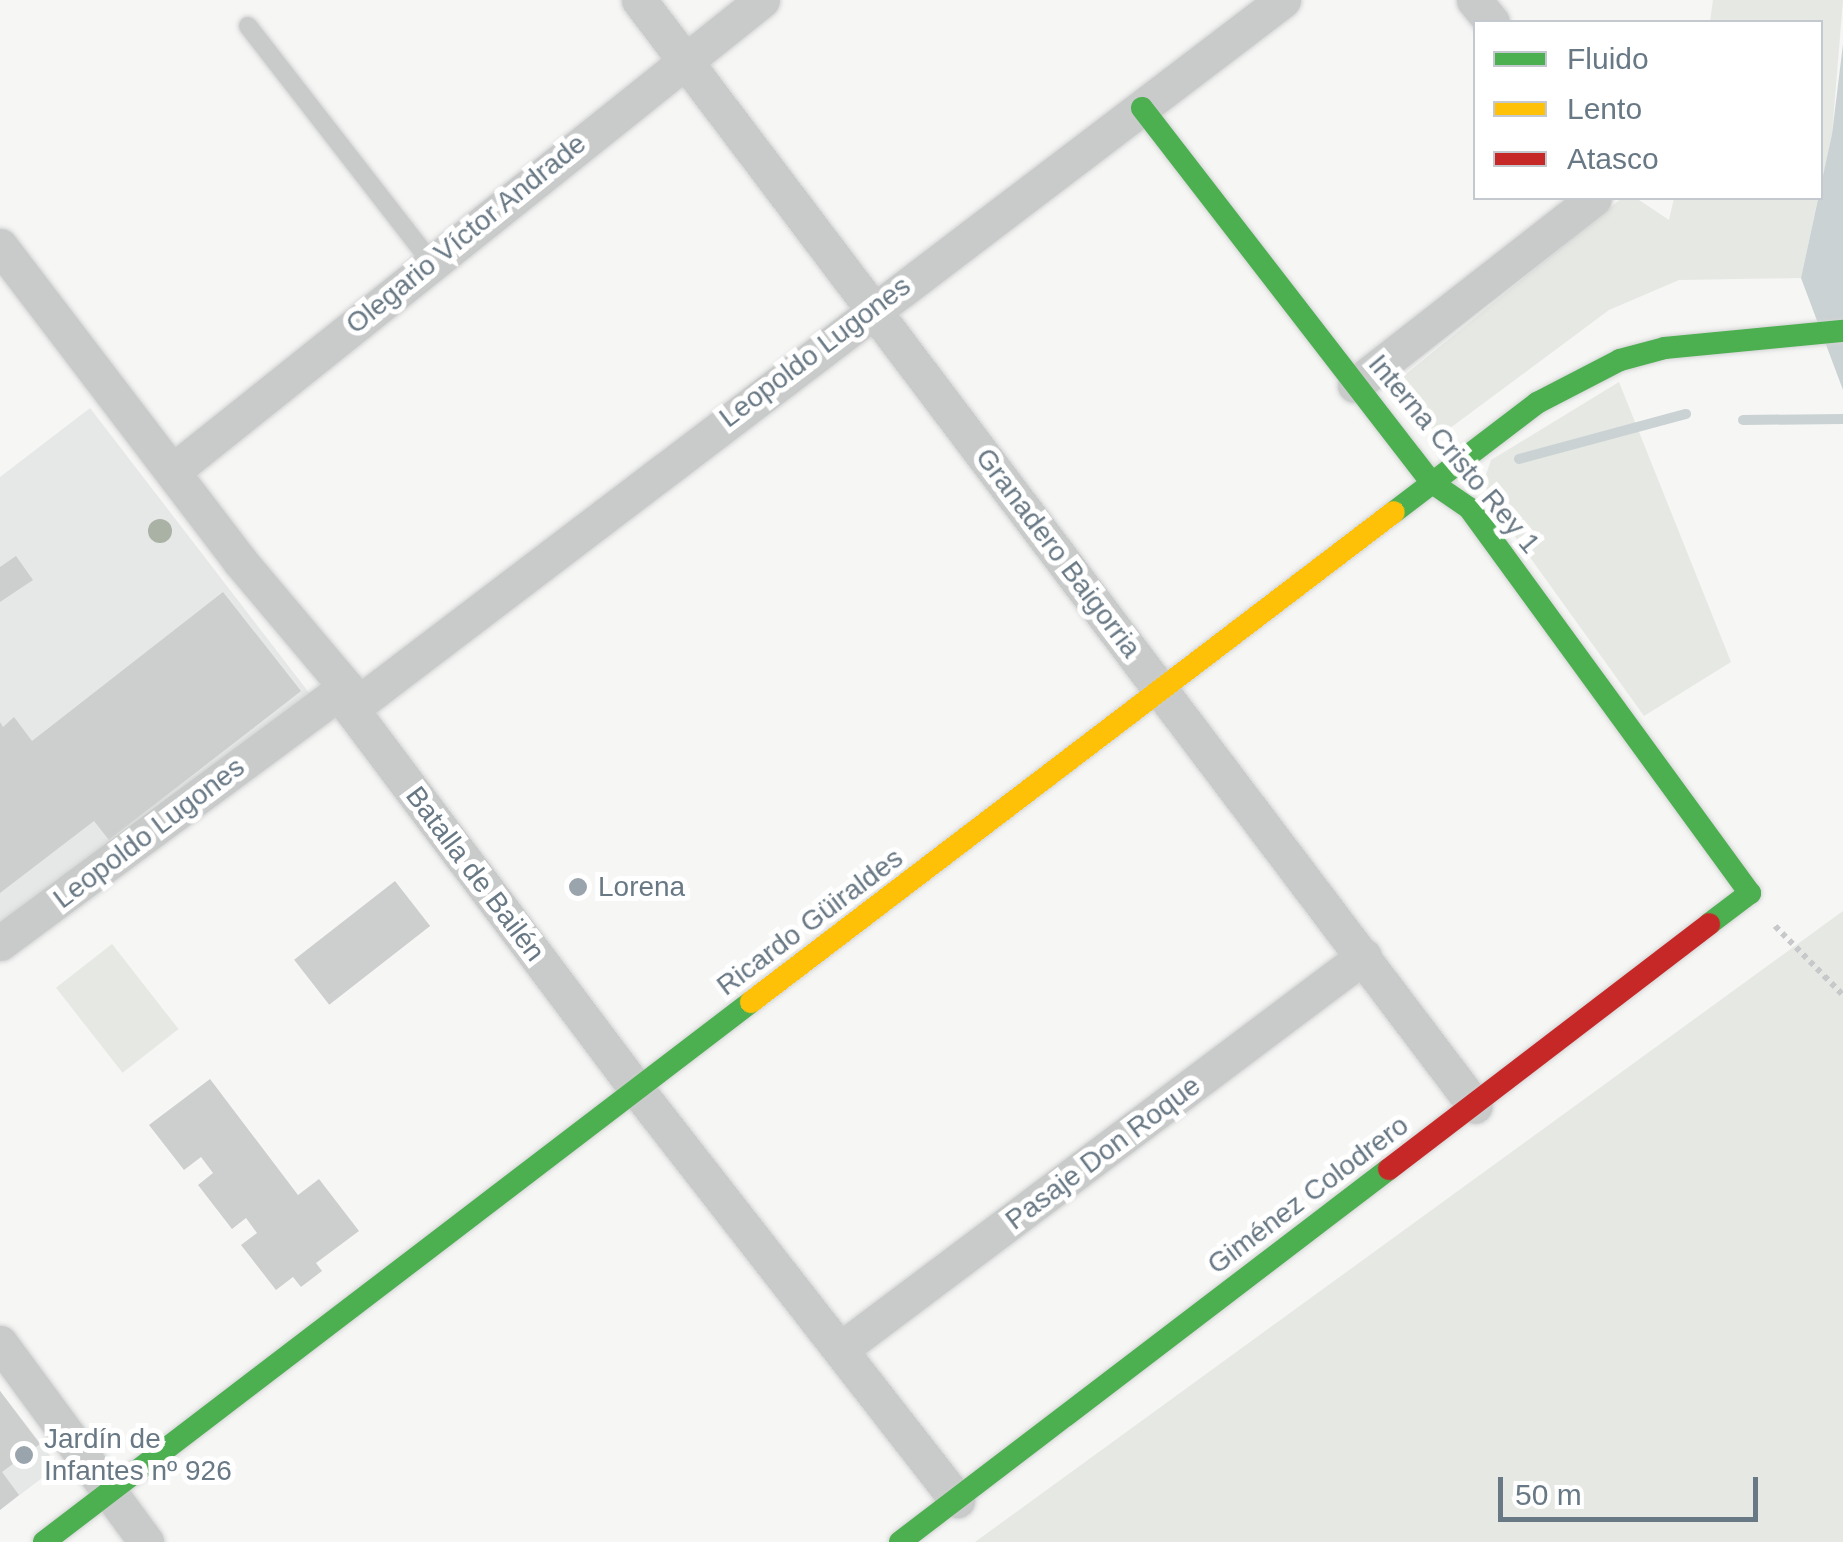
<!DOCTYPE html>
<meta charset="utf-8">
<style>
body{margin:0}
#map{position:relative;width:1843px;height:1542px;overflow:hidden;background:#f6f6f5;font-family:Arial,sans-serif}
div>[style]{position:absolute}
[style*='--x']{left:calc(var(--x)*1px);top:calc(var(--y)*1px);width:calc(var(--w)*1px);rotate:calc(var(--a)*1deg)}
.built>*{inset:0;background:#e6e8e8}
.green>*{inset:0;background:#e5e8e3;transform-origin:0 0}
.water>*{inset:0;background:#cad2d4}
.stream>*{height:10px;margin:-5px;padding:0 5px;transform-origin:5px;border-radius:5px;background:#cad2d4}
.building>*{inset:0;background:#cdcece;transform-origin:0 0}
.path>*{height:6px;margin-top:-3px;transform-origin:0;background:repeating-linear-gradient(90deg,#c6c8c9 0 5px,transparent 0 10px)}
.roads{filter:drop-shadow(0 0 2px #d2d3d3) drop-shadow(0 0 2px #d2d3d3)}
.lane>*{height:18px;margin:-9px;padding:0 9px;transform-origin:9px;border-radius:9px;background:#c9caca}
.street>*{height:35px;margin:-17.5px;padding:0 17.5px;transform-origin:17.5px;border-radius:17.5px;background:#c9caca}
.fast>*{height:22px;margin:-11px;padding:0 11px;transform-origin:11px;border-radius:11px;background:#4caf50}
.slow>*{height:22px;margin:-11px;padding:0 11px;transform-origin:11px;border-radius:11px;background:#ffc107}
.jam>*{height:22px;margin:-11px;padding:0 11px;transform-origin:11px;border-radius:11px;background:#c62828}
.trees>*{width:24px;height:24px;margin:-12px;border-radius:50%;background:#aab2a6}
.dots>*{width:28px;height:28px;translate:-50% -50%;box-sizing:border-box;border:5px solid #fff;border-radius:50%}
span{translate:-50% -50%;white-space:nowrap;text-align:center;line-height:1.15;-webkit-text-stroke:10px #fff;paint-order:stroke}
.street-label{font-size:28px;color:#687884}
.poi-label{font-size:28px;color:#687884}
.left{translate:0 -50%;text-align:left}
.legend{position:absolute;left:1473px;top:20px;width:350px;height:180px;box-sizing:border-box;background:#fff;border:2px solid #c3c9ce;margin:0;padding:12px 18px;list-style:none;font-size:30px;color:#687884}
.legend li{display:flex;align-items:center;gap:20px;height:50px}
.legend b{width:50px;border:2px solid #c3c9ce}
.scale{position:absolute;left:1498px;top:1477px;width:260px;height:45px;box-sizing:border-box;border:5px solid #687884;border-top:0;padding-left:12px;font-size:30px;line-height:35px;white-space:nowrap;color:#687884;-webkit-text-stroke:8px #fff;paint-order:stroke}
</style>
<div id="map">
<div class="built">
<div style="clip-path:polygon(90px 408px,310px 694px,0 923px,0 477px)"></div>
<div style="clip-path:polygon(0 1391px,58px 1466px,0 1510px)"></div>
</div>
<div class="green">
<div style="clip-path:polygon(1713px 0,1843px 0,1832px 134px,1821px 188px,1820px 22px,1710px 22px)"></div>
<div style="clip-path:polygon(1622px 198px,1636px 198px,1669px 220px,1674px 198px,1818px 198px,1801px 278px,1679px 280px,1609px 310px,1438px 437px,1395px 383px)"></div>
<div style="clip-path:polygon(1619px 382px,1731px 662px,1644px 716px,1488px 499px,1485px 478px,1491px 460px)"></div>
<div style="clip-path:polygon(1843px 911px,1843px 1542px,975px 1542px)"></div>
<div style="left:112px;top:944px;width:108px;height:71px;rotate:52deg"></div>
</div>
<div class="water">
<div style="clip-path:polygon(1843px 44px,1843px 390px,1801px 278px,1832px 134px)"></div>
</div>
<div class="stream">
<div style="--x:1743;--y:420;--w:100;--a:-0.6"></div>
<div style="--x:1519;--y:459;--w:173;--a:-15.1"></div>
</div>
<div class="building">
<div style="clip-path:polygon(16px 556px,33px 580px,0 602px,0 567px)"></div>
<div style="clip-path:polygon(223px 592px,301px 691px,109px 840px,94px 821px,0 893px,0 722px,3px 727px,14px 717px,32px 741px)"></div>
<div style="left:395px;top:881px;width:57px;height:128px;rotate:52deg"></div>
<div style="clip-path:polygon(210px 1079px,298px 1195px,319px 1179px,359px 1231px,316px 1263px,322px 1271px,301px 1287px,293px 1277px,276px 1290px,241px 1245px,257px 1233px,246px 1218px,232px 1229px,198px 1185px,213px 1173px,201px 1157px,184px 1170px,149px 1125px)"></div>
<div style="clip-path:polygon(0 1391px,40px 1444px,2px 1472px,19px 1495px,0 1510px)"></div>
</div>
<div class="path">
<div style="--x:1775;--y:926;--w:97;--a:45.4"></div>
</div>
<div class="roads">
<div class="lane">
<div style="--x:248;--y:26;--w:299;--a:52.2"></div>
</div>
<div class="street">
<div style="--x:639;--y:0;--w:1386;--a:52.92"></div>
<div style="--x:1474;--y:0;--w:28;--a:51"></div>
<div style="--x:0;--y:246;--w:395;--a:52.7"></div>
<div style="--x:239;--y:560;--w:166;--a:49.9"></div>
<div style="--x:346;--y:687;--w:23;--a:77"></div>
<div style="--x:351;--y:709;--w:478;--a:53.1"></div>
<div style="--x:638;--y:1091;--w:519;--a:52.05"></div>
<div style="--x:1355;--y:385;--w:303;--a:-38"></div>
<div style="--x:173;--y:471;--w:754;--a:-38.65"></div>
<div style="--x:351;--y:709;--w:1171;--a:-37.26"></div>
<div style="--x:0;--y:943;--w:430;--a:-36.5"></div>
<div style="--x:0;--y:1343;--w:247;--a:53.7"></div>
<div style="--x:841;--y:1349;--w:654;--a:-36.92"></div>
</div>
<div class="fast">
<div style="--x:1142;--y:108;--w:473;--a:52.3"></div>
<div style="--x:1431;--y:482;--w:46;--a:34.4"></div>
<div style="--x:1469;--y:508;--w:477;--a:53.9"></div>
<div style="--x:1750;--y:893;--w:51;--a:142.9"></div>
<div style="--x:1394;--y:512;--w:180;--a:-37.3"></div>
<div style="--x:1537;--y:403;--w:93;--a:-27.4"></div>
<div style="--x:1620;--y:360;--w:47;--a:-14.9"></div>
<div style="--x:1665;--y:348;--w:179;--a:-5.5"></div>
<div style="--x:44;--y:1542;--w:890;--a:-37.37"></div>
<div style="--x:900;--y:1542;--w:615;--a:-37.34"></div>
</div>
<div class="slow">
<div style="--x:751;--y:1002;--w:808;--a:-37.31"></div>
</div>
<div class="jam">
<div style="--x:1389;--y:1169;--w:403;--a:-37.4"></div>
</div>
</div>
<div class="trees">
<div style="left:160px;top:531px"></div>
</div>
<div class="dots">
<div style="left:578px;top:887px;background:#9aa4ac"></div>
<div style="left:24px;top:1455px;background:#9aa4ac"></div>
</div>
<div class="street-label">
<span style="left:466px;top:234px;rotate:-39deg">Olegario Víctor Andrade</span>
<span style="left:815px;top:352px;rotate:-37deg">Leopoldo Lugones</span>
<span style="left:1454px;top:454px;rotate:50deg">Interna Cristo Rey 1</span>
<span style="left:1058px;top:553px;rotate:53deg">Granadero Baigorria</span>
<span style="left:149px;top:833px;rotate:-37deg">Leopoldo Lugones</span>
<span style="left:475px;top:874px;rotate:53deg">Batalla de Bailén</span>
<span style="left:810px;top:922px;rotate:-37deg">Ricardo Güiraldes</span>
<span style="left:1103px;top:1153px;rotate:-37deg">Pasaje Don Roque</span>
<span style="left:1308px;top:1195px;rotate:-37deg">Giménez Colodrero</span>
</div>
<div class="poi-label">
<span class="left" style="left:598px;top:887px">Lorena</span>
<span class="left" style="left:44px;top:1455px">Jardín de<br>Infantes nº 926</span>
</div>
<ul class="legend">
<li><b style="height:12px;background:#4caf50"></b>Fluido</li>
<li><b style="height:12px;background:#ffc107"></b>Lento</li>
<li><b style="height:12px;background:#c62828"></b>Atasco</li>
</ul>
<div class="scale">50 m</div>
</div>
